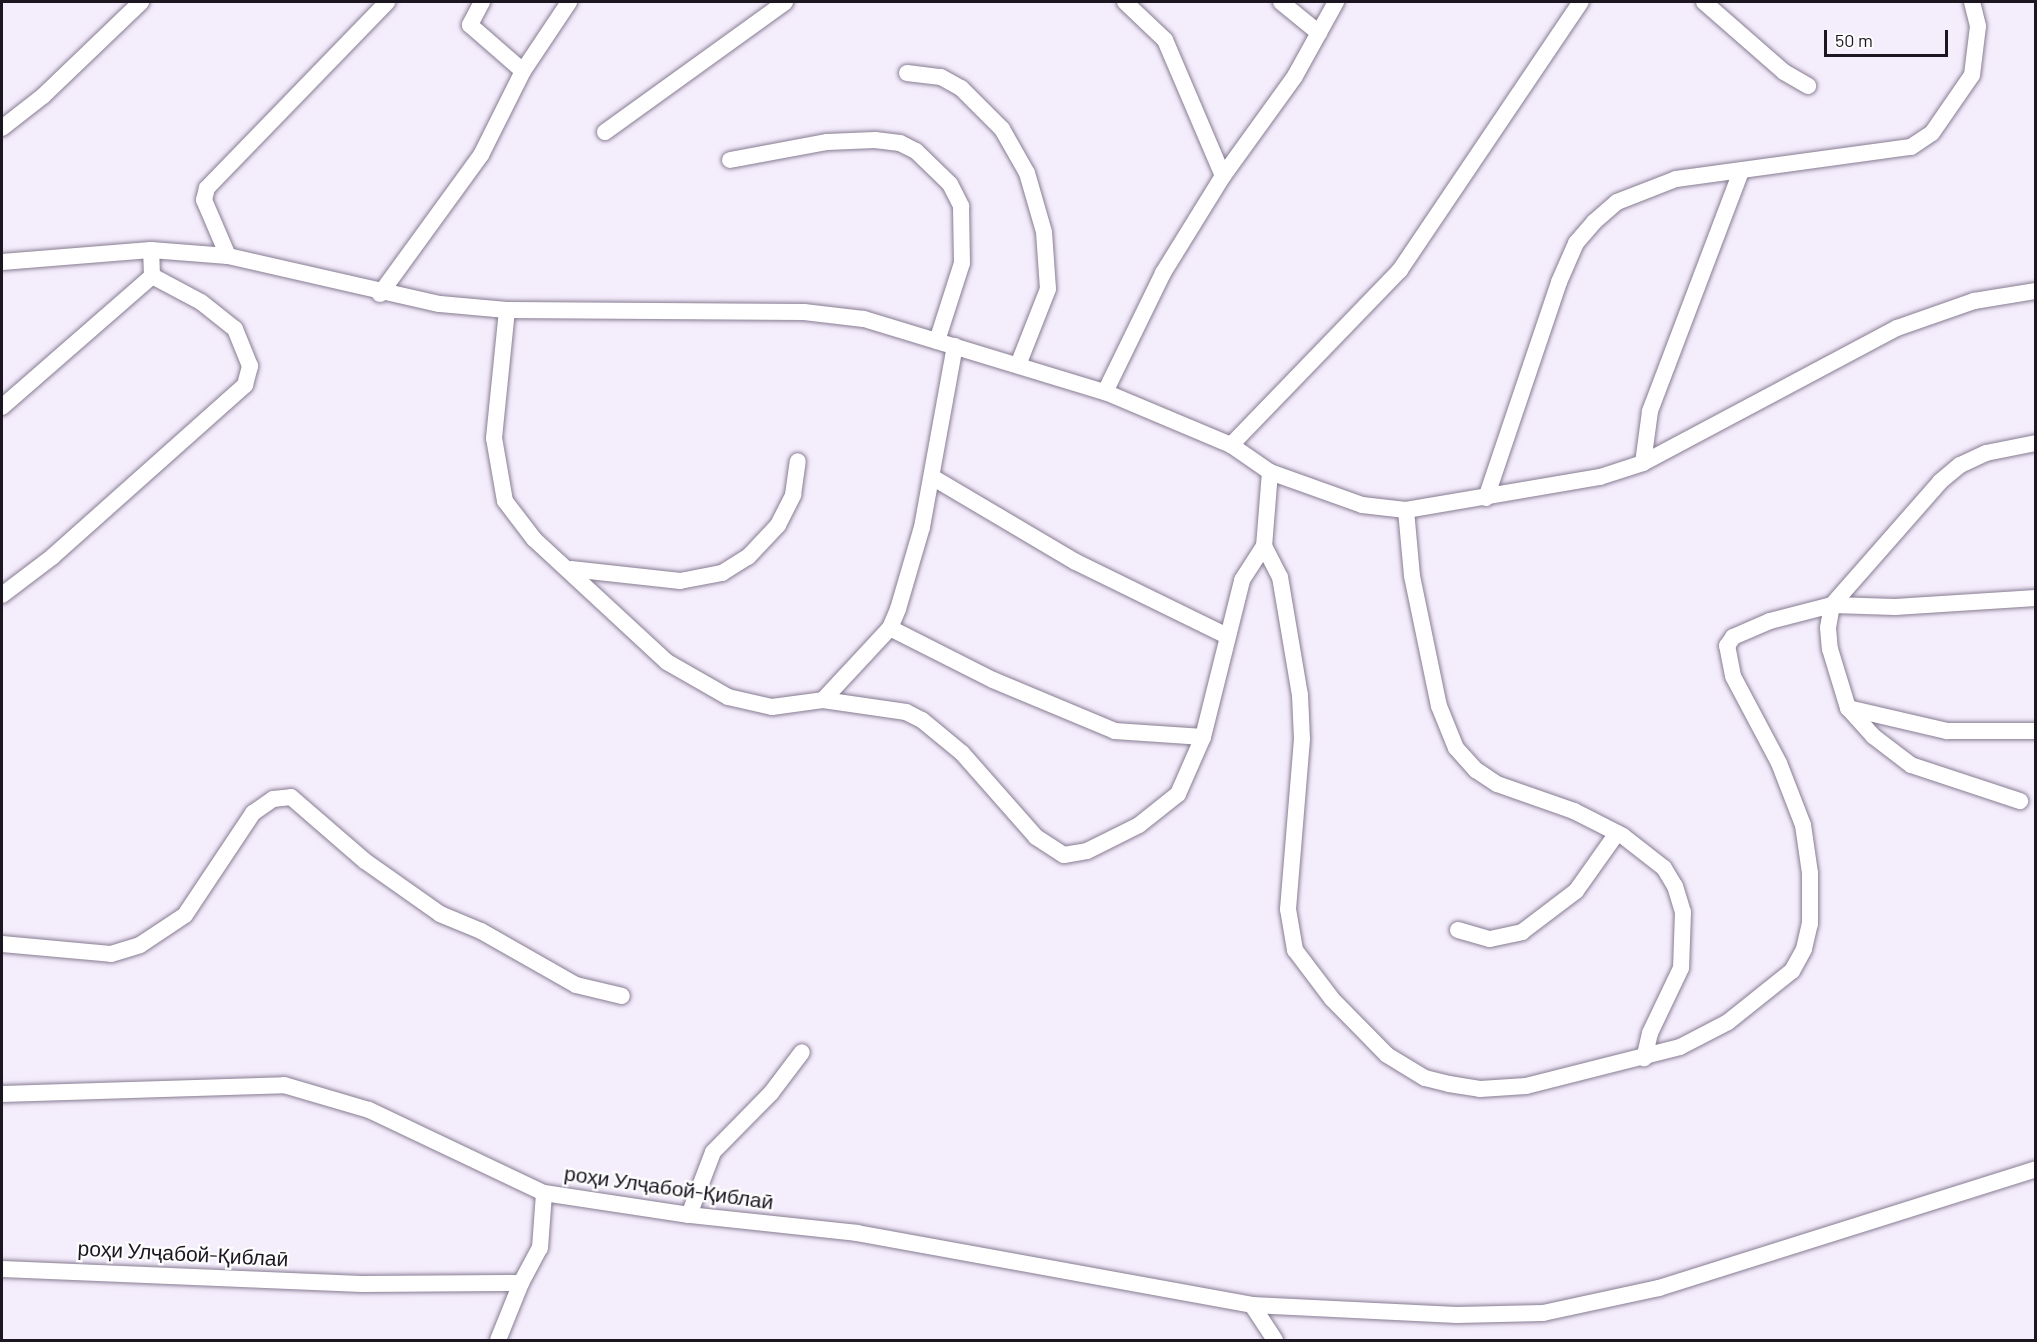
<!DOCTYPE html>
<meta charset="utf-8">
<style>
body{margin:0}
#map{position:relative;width:2037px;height:1342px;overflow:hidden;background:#f4edfc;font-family:Barlow,sans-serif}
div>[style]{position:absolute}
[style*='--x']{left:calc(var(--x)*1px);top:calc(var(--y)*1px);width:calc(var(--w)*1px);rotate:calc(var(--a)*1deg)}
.roads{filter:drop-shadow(0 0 2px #877c92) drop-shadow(0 0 2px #877c92)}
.minor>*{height:16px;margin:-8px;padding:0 8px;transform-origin:8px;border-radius:8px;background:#fff}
span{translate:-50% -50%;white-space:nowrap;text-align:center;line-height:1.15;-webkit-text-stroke:4.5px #fdfdfd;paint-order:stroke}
.street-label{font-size:21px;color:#1b161f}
.frame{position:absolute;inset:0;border:3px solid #1b161f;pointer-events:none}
.scale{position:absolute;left:1824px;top:30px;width:124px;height:27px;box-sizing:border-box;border:3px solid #1b161f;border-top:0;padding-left:8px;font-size:18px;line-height:21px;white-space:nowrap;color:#1b161f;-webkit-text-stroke:4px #fdfdfd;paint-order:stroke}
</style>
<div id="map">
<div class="roads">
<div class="minor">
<div style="--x:482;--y:2;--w:26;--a:118"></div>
<div style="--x:470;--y:25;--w:70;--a:41"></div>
<div style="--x:1125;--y:2;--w:55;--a:43.5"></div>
<div style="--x:1165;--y:40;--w:148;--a:66.9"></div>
<div style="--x:1281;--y:2;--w:49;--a:39.2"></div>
<div style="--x:1704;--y:2;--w:106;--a:41.2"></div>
<div style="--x:1784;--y:72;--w:28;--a:30"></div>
<div style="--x:907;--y:73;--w:34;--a:7"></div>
<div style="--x:941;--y:77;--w:23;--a:29"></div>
<div style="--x:961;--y:88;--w:58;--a:45"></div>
<div style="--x:1002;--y:129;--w:51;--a:60.4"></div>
<div style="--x:1027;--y:173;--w:61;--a:73.9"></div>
<div style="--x:1044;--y:232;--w:57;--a:86"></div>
<div style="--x:1048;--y:289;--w:82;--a:111.5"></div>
<div style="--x:2;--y:128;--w:52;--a:-38"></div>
<div style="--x:43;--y:96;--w:136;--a:-43.8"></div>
<div style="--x:605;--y:132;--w:222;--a:-35.8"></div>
<div style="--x:730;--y:160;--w:99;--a:-10.5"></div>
<div style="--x:827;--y:142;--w:48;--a:-2.4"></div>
<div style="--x:875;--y:140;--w:25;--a:7"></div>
<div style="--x:900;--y:143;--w:18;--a:27"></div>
<div style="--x:916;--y:151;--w:47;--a:44.1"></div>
<div style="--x:950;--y:184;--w:25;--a:63"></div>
<div style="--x:961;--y:206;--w:57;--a:89"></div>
<div style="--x:962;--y:263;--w:82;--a:107.8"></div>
<div style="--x:228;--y:256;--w:61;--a:-113.2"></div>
<div style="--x:204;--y:200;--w:12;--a:-76"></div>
<div style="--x:207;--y:188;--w:259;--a:-45.9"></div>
<div style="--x:2;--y:262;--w:149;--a:-4.6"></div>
<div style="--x:151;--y:250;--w:77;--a:4.5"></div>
<div style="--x:228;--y:256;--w:217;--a:12.8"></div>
<div style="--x:440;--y:304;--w:67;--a:5.1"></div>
<div style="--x:507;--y:310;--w:297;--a:0.4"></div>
<div style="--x:804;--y:312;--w:60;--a:6.7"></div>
<div style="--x:864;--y:319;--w:252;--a:16.9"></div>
<div style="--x:1105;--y:392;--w:137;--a:22.8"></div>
<div style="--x:1231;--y:445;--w:47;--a:34.7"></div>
<div style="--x:1270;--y:472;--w:98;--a:19.7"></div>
<div style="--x:1362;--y:505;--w:44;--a:6.5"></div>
<div style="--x:1406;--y:510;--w:197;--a:-9.7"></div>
<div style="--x:1600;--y:477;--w:45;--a:-18"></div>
<div style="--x:1643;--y:463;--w:288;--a:-28"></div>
<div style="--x:1897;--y:328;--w:82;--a:-19.3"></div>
<div style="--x:1974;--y:301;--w:63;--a:-9.2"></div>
<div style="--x:380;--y:294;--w:172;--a:-54"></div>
<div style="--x:481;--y:155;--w:94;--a:-63.4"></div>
<div style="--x:523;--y:71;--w:83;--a:-56.3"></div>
<div style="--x:507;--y:310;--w:129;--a:95.8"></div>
<div style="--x:494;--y:438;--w:64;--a:80.1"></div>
<div style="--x:505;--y:501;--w:48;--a:52.7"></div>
<div style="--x:534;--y:539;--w:181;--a:42.8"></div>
<div style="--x:667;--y:662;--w:70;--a:29.8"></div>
<div style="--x:728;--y:697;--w:45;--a:12.8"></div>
<div style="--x:772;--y:707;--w:51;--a:-7.8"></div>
<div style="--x:823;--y:700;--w:84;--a:8.2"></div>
<div style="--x:906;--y:712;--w:18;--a:27"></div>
<div style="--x:922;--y:720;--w:52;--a:39.5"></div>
<div style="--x:962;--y:753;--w:112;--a:48.6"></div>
<div style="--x:1036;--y:837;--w:33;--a:33"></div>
<div style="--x:1064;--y:855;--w:23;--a:-10"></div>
<div style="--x:1087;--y:851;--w:58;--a:-26.6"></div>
<div style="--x:1139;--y:825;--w:50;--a:-38.5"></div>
<div style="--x:1178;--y:794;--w:62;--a:-66.3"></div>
<div style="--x:1203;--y:737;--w:162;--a:-76"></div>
<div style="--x:1242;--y:580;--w:40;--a:-57.1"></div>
<div style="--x:1105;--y:392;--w:132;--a:-64"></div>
<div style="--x:1163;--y:273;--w:114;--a:-58.3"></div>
<div style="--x:1223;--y:176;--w:123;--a:-54.2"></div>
<div style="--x:1295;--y:76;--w:85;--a:-61"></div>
<div style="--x:2;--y:407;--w:199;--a:-41.1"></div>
<div style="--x:152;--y:276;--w:26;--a:-92"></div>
<div style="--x:2036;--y:443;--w:51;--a:168.7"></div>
<div style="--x:1986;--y:453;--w:29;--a:155"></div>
<div style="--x:1960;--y:465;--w:26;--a:140"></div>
<div style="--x:1940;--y:482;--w:164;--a:131.3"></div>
<div style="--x:1832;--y:605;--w:23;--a:100"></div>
<div style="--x:1828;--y:628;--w:21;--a:85"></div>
<div style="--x:1830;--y:649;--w:62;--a:73"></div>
<div style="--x:1848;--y:708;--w:102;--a:13.1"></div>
<div style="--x:1947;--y:731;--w:89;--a:0"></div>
<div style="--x:1231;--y:445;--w:243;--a:-46"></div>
<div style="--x:1400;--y:270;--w:323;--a:-56"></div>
<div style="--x:1643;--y:463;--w:52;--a:-82.3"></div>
<div style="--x:1650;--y:411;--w:257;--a:-69.2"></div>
<div style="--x:1270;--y:472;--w:74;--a:94.6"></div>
<div style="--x:1264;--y:546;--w:35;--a:63"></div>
<div style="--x:1280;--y:577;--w:120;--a:80.4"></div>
<div style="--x:1300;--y:695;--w:44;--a:87.4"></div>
<div style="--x:1302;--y:739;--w:171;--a:94.7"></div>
<div style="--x:1288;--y:909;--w:42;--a:80.3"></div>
<div style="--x:1295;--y:950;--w:61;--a:52.9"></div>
<div style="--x:1332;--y:999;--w:78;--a:45.5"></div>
<div style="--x:1387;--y:1055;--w:44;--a:31.2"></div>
<div style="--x:1425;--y:1078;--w:25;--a:14"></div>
<div style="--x:1449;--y:1084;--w:31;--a:9"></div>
<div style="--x:1480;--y:1089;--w:46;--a:-3.7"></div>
<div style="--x:1526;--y:1086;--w:159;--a:-14.2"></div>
<div style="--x:1680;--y:1047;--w:54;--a:-27.5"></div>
<div style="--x:1728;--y:1022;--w:82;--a:-38.6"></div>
<div style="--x:1792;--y:971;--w:25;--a:-61"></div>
<div style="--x:1804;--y:949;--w:26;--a:-77"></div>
<div style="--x:1810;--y:924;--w:51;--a:-90"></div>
<div style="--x:1810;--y:873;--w:49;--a:-98.3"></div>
<div style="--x:1803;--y:825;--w:66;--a:-111.2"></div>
<div style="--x:1779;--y:763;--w:98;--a:-117.9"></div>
<div style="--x:1733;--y:676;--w:31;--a:-101"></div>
<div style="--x:1727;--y:646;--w:11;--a:-56"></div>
<div style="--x:1733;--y:637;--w:40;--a:-23.4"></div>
<div style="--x:1770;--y:621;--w:64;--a:-14.5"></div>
<div style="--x:1832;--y:605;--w:63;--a:1.8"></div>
<div style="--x:1895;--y:607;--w:141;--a:-3.7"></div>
<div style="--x:932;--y:477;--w:167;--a:30.6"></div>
<div style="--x:1076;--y:562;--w:166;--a:26.1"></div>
<div style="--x:1486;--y:498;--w:228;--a:-71.3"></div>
<div style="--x:1559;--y:282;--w:43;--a:-66.4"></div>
<div style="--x:1576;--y:243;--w:28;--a:-49"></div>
<div style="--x:1594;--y:222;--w:30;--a:-41"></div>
<div style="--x:1617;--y:202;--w:63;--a:-21.3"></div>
<div style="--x:1676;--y:179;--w:237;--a:-7.8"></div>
<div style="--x:1911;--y:147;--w:25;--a:-34"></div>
<div style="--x:1932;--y:133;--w:70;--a:-55.4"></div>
<div style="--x:1972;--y:75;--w:49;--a:-83"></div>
<div style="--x:1978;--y:26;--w:25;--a:-104"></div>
<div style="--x:1406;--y:510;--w:66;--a:84.8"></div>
<div style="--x:1412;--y:576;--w:133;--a:78.3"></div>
<div style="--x:1439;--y:706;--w:45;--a:68"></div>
<div style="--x:1456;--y:748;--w:30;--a:48"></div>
<div style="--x:1476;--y:770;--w:25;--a:34"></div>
<div style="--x:1497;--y:784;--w:82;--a:19.3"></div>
<div style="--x:1574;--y:811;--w:55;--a:27"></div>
<div style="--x:1623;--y:836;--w:52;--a:38"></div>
<div style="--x:1664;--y:868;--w:21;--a:59"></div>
<div style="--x:1675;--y:886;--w:27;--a:73"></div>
<div style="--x:1683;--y:912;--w:56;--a:92"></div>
<div style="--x:1681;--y:968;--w:72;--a:115.5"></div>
<div style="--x:1650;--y:1033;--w:26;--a:103"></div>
<div style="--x:571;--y:569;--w:110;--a:6.3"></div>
<div style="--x:680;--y:581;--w:43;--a:-10.8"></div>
<div style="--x:722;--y:573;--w:31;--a:-32"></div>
<div style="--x:748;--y:557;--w:44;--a:-46.8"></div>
<div style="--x:778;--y:525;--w:34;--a:-63"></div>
<div style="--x:793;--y:495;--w:34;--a:-82"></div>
<div style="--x:2;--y:595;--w:63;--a:-37.2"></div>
<div style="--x:52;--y:557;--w:259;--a:-41.7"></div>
<div style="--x:245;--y:385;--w:20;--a:-75"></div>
<div style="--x:250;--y:366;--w:40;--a:-112"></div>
<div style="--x:235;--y:329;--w:43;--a:-141.5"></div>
<div style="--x:201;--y:302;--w:55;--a:-152"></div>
<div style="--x:890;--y:628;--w:115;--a:26.8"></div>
<div style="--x:993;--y:680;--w:132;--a:22.7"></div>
<div style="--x:1115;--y:731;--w:88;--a:3.9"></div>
<div style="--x:823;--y:700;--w:98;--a:-47.1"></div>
<div style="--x:890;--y:628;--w:21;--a:-67"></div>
<div style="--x:898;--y:609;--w:85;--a:-73.7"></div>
<div style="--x:922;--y:527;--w:184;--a:-79.7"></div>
<div style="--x:1848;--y:708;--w:38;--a:48"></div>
<div style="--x:1873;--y:736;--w:48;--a:37.3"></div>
<div style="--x:1911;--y:765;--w:115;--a:18.3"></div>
<div style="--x:1458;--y:930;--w:33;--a:16"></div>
<div style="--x:1490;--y:939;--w:33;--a:-12"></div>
<div style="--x:1522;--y:932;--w:68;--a:-37.2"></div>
<div style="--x:1576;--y:891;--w:71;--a:-54.7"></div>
<div style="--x:2;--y:944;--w:109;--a:5.2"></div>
<div style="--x:111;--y:954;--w:30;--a:-17"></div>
<div style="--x:140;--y:945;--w:54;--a:-33.7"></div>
<div style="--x:185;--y:915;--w:123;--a:-56.3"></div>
<div style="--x:253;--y:813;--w:24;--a:-35"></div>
<div style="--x:273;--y:799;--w:18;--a:-6"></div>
<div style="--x:291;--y:797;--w:98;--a:40.9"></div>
<div style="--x:365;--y:861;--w:92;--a:35.2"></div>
<div style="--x:440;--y:914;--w:44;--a:22.5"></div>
<div style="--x:481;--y:931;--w:109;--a:29.6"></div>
<div style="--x:576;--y:985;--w:47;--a:13.4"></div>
<div style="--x:2;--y:1094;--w:282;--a:-1.8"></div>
<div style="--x:284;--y:1085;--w:89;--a:16.4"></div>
<div style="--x:369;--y:1110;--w:194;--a:25.4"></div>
<div style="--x:689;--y:1215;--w:67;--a:-69.1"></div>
<div style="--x:713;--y:1152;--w:83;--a:-45.5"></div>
<div style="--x:771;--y:1093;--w:51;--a:-52.9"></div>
<div style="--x:2;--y:1269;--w:360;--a:2.4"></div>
<div style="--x:362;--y:1284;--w:159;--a:-0.4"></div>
<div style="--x:521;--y:1283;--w:40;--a:-62"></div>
<div style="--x:540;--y:1248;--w:55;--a:-85.8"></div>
<div style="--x:544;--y:1193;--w:147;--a:8.6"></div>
<div style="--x:689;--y:1215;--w:169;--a:6.1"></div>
<div style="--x:857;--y:1233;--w:402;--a:10.3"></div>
<div style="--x:1252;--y:1305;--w:205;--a:2.8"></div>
<div style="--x:1457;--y:1315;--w:86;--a:-1.3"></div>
<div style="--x:1543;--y:1313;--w:119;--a:-12.2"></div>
<div style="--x:1659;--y:1288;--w:395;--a:-17.5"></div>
<div style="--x:1252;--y:1305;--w:42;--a:56.7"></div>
<div style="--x:498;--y:1340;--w:61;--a:-68"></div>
</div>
</div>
<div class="street-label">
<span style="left:669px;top:1187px;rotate:8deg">роҳи Улҷабой-Қиблаӣ</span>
<span style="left:183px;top:1253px;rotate:3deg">роҳи Улҷабой-Қиблаӣ</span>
</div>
<div class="frame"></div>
<div class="scale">50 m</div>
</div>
